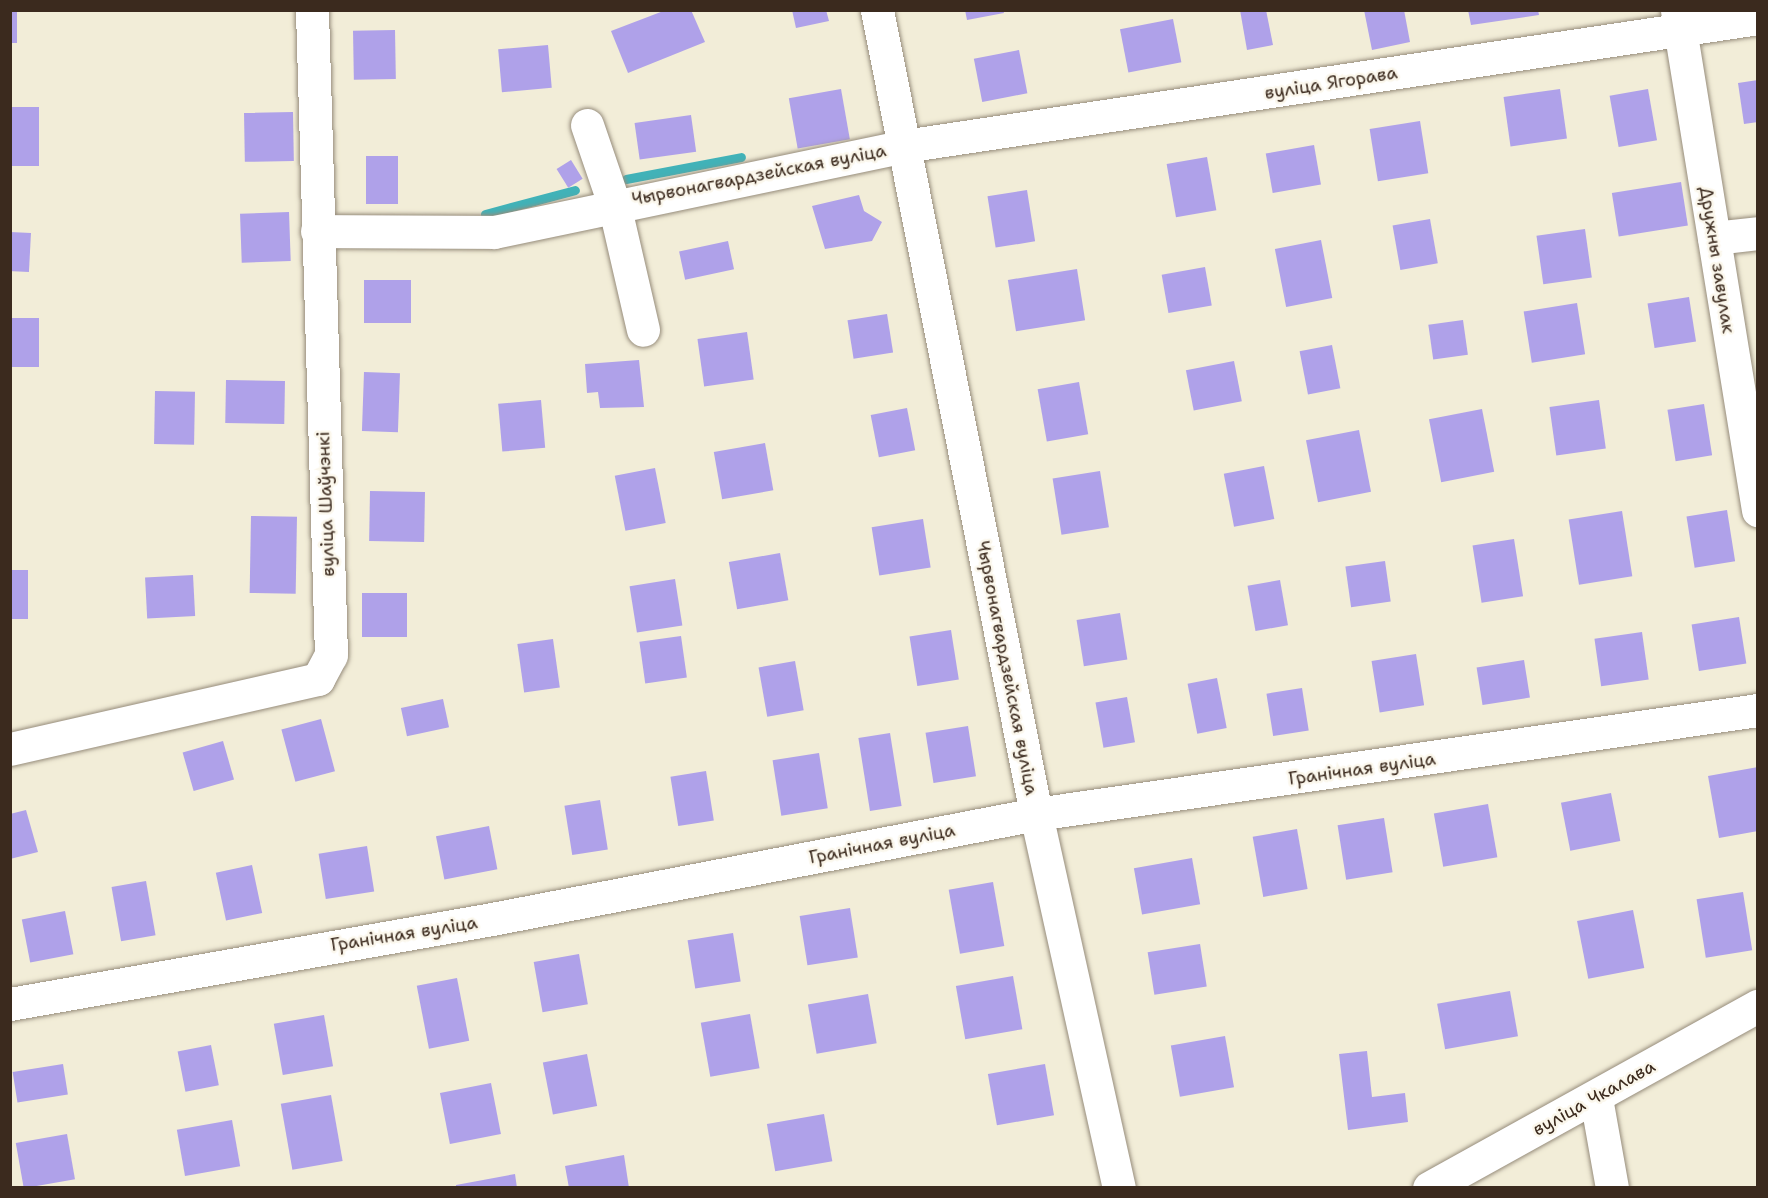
<!DOCTYPE html>
<meta charset="utf-8">
<style>
body{margin:0}
#map{position:relative;width:1768px;height:1198px;overflow:hidden;background:#f2edd8;font-family:"Shantell Sans",sans-serif}
div>[style]{position:absolute}
[style*='--x']{left:calc(var(--x)*1px);top:calc(var(--y)*1px);width:calc(var(--w)*1px);rotate:calc(var(--a)*1deg)}
.stream>*{height:9px;margin:-4.5px;padding:0 4.5px;transform-origin:4.5px;border-radius:4.5px;background:#41b2b8}
.building>*{inset:0;background:#afa1e9;transform-origin:0 0}
.roads{filter:drop-shadow(0 0 2px #968c7b) drop-shadow(0 0 2px #968c7b)}
.street>*{height:33px;margin:-16.5px;padding:0 16.5px;transform-origin:16.5px;border-radius:16.5px;background:#fff}
.secondary>*{height:33px;margin:-16.5px;padding:0 16.5px;transform-origin:16.5px;border-radius:16.5px;background:#fff}
span{translate:-50% -50%;white-space:nowrap;text-align:center;line-height:1.15;-webkit-text-stroke:5px #fbf7ec;paint-order:stroke}
.street-label{font-size:18px;color:#3b2a1e}
.frame{position:absolute;inset:0;border:12px solid #3b2a1e;pointer-events:none}
</style>
<div id="map">
<div class="stream">
<div style="--x:626;--y:179;--w:117;--a:-10.8"></div>
<div style="--x:485;--y:214;--w:93;--a:-14.9"></div>
</div>
<div class="building">
<div style="left:10px;top:10px;width:7px;height:33px"></div>
<div style="clip-path:polygon(666px 10px,691px 10px,705px 42px,628px 73px,611px 31px)"></div>
<div style="clip-path:polygon(792px 10px,826px 10px,829px 21px,796px 28px)"></div>
<div style="clip-path:polygon(965px 10px,1003px 10px,1004px 13px,967px 20px)"></div>
<div style="clip-path:polygon(1240px 10px,1266px 10px,1273px 45px,1247px 50px)"></div>
<div style="clip-path:polygon(1364px 10px,1404px 10px,1410px 42px,1372px 50px)"></div>
<div style="clip-path:polygon(1468px 10px,1538px 10px,1539px 15px,1471px 25px)"></div>
<div style="left:1173px;top:19px;width:44px;height:54px;rotate:79deg"></div>
<div style="left:395px;top:30px;width:49px;height:42px;rotate:89deg"></div>
<div style="left:548px;top:45px;width:43px;height:50px;rotate:85deg"></div>
<div style="left:1019px;top:50px;width:44px;height:46px;rotate:79deg"></div>
<div style="clip-path:polygon(1758px 80px,1758px 122px,1744px 124px,1738px 83px)"></div>
<div style="left:841px;top:89px;width:51px;height:53px;rotate:80deg"></div>
<div style="left:1560px;top:89px;width:50px;height:57px;rotate:82deg"></div>
<div style="left:1648px;top:89px;width:52px;height:39px;rotate:80deg"></div>
<div style="left:10px;top:107px;width:29px;height:59px"></div>
<div style="left:293px;top:112px;width:49px;height:49px;rotate:89deg"></div>
<div style="left:691px;top:115px;width:37px;height:57px;rotate:82deg"></div>
<div style="left:1420px;top:121px;width:53px;height:51px;rotate:81deg"></div>
<div style="left:1314px;top:145px;width:40px;height:49px;rotate:80deg"></div>
<div style="left:366px;top:156px;width:32px;height:48px"></div>
<div style="left:1207px;top:157px;width:54px;height:41px;rotate:80deg"></div>
<div style="left:571px;top:160px;width:22px;height:17px;rotate:58deg"></div>
<div style="left:1681px;top:182px;width:44px;height:70px;rotate:81deg"></div>
<div style="left:1027px;top:190px;width:52px;height:40px;rotate:81deg"></div>
<div style="clip-path:polygon(859px 195px,864px 211px,882px 222px,872px 241px,825px 249px,812px 206px)"></div>
<div style="left:289px;top:212px;width:49px;height:49px;rotate:88deg"></div>
<div style="left:1430px;top:219px;width:45px;height:38px;rotate:80deg"></div>
<div style="left:1585px;top:229px;width:49px;height:49px;rotate:82deg"></div>
<div style="left:10px;top:232px;width:21px;height:39px;rotate:3deg"></div>
<div style="left:1321px;top:240px;width:59px;height:47px;rotate:79deg"></div>
<div style="left:728px;top:241px;width:29px;height:50px;rotate:78deg"></div>
<div style="left:1205px;top:267px;width:39px;height:44px;rotate:80deg"></div>
<div style="left:1077px;top:269px;width:52px;height:70px;rotate:81deg"></div>
<div style="left:364px;top:280px;width:47px;height:43px"></div>
<div style="left:1689px;top:297px;width:45px;height:42px;rotate:81deg"></div>
<div style="left:1577px;top:303px;width:52px;height:54px;rotate:81deg"></div>
<div style="left:887px;top:314px;width:39px;height:40px;rotate:81deg"></div>
<div style="left:39px;top:318px;width:49px;height:29px;rotate:90deg"></div>
<div style="left:1463px;top:320px;width:35px;height:35px;rotate:82deg"></div>
<div style="left:747px;top:332px;width:48px;height:50px;rotate:82deg"></div>
<div style="left:1332px;top:345px;width:44px;height:33px;rotate:79deg"></div>
<div style="clip-path:polygon(639px 360px,644px 407px,600px 408px,598px 392px,587px 393px,585px 364px)"></div>
<div style="left:1234px;top:361px;width:41px;height:49px;rotate:79deg"></div>
<div style="left:364px;top:372px;width:36px;height:59px;rotate:2deg"></div>
<div style="left:226px;top:380px;width:59px;height:43px;rotate:1deg"></div>
<div style="left:1079px;top:382px;width:53px;height:42px;rotate:80deg"></div>
<div style="left:155px;top:391px;width:40px;height:53px;rotate:1deg"></div>
<div style="left:541px;top:400px;width:48px;height:43px;rotate:85deg"></div>
<div style="left:1599px;top:400px;width:49px;height:50px;rotate:82deg"></div>
<div style="left:1704px;top:404px;width:52px;height:37px;rotate:81deg"></div>
<div style="left:907px;top:408px;width:43px;height:37px;rotate:79deg"></div>
<div style="left:1482px;top:409px;width:64px;height:54px;rotate:79deg"></div>
<div style="left:1359px;top:430px;width:63px;height:54px;rotate:79deg"></div>
<div style="left:765px;top:443px;width:48px;height:52px;rotate:80deg"></div>
<div style="left:1264px;top:466px;width:54px;height:41px;rotate:79deg"></div>
<div style="left:655px;top:468px;width:56px;height:41px;rotate:79deg"></div>
<div style="left:1100px;top:471px;width:57px;height:48px;rotate:81deg"></div>
<div style="left:370px;top:491px;width:55px;height:50px;rotate:1deg"></div>
<div style="left:1727px;top:510px;width:52px;height:41px;rotate:81deg"></div>
<div style="left:1622px;top:511px;width:66px;height:54px;rotate:81deg"></div>
<div style="left:251px;top:516px;width:46px;height:77px;rotate:1deg"></div>
<div style="left:923px;top:519px;width:49px;height:52px;rotate:81deg"></div>
<div style="left:1514px;top:539px;width:58px;height:42px;rotate:81deg"></div>
<div style="left:780px;top:553px;width:48px;height:52px;rotate:80deg"></div>
<div style="left:1385px;top:561px;width:41px;height:40px;rotate:82deg"></div>
<div style="left:10px;top:570px;width:18px;height:49px"></div>
<div style="left:193px;top:575px;width:41px;height:48px;rotate:87deg"></div>
<div style="left:675px;top:579px;width:47px;height:46px;rotate:81deg"></div>
<div style="left:1280px;top:580px;width:46px;height:33px;rotate:80deg"></div>
<div style="left:362px;top:593px;width:45px;height:44px"></div>
<div style="left:1120px;top:613px;width:47px;height:44px;rotate:81deg"></div>
<div style="left:1739px;top:617px;width:47px;height:48px;rotate:81deg"></div>
<div style="left:951px;top:630px;width:50px;height:42px;rotate:81deg"></div>
<div style="left:1642px;top:632px;width:48px;height:48px;rotate:82deg"></div>
<div style="left:681px;top:636px;width:42px;height:42px;rotate:82deg"></div>
<div style="left:553px;top:639px;width:49px;height:36px;rotate:82deg"></div>
<div style="left:1416px;top:654px;width:52px;height:45px;rotate:81deg"></div>
<div style="left:1524px;top:660px;width:38px;height:48px;rotate:81deg"></div>
<div style="left:795px;top:661px;width:50px;height:37px;rotate:80deg"></div>
<div style="left:1217px;top:678px;width:51px;height:30px;rotate:79deg"></div>
<div style="left:1302px;top:688px;width:43px;height:36px;rotate:81deg"></div>
<div style="left:1127px;top:697px;width:46px;height:32px;rotate:80deg"></div>
<div style="left:443px;top:699px;width:29px;height:43px;rotate:78deg"></div>
<div style="left:321px;top:719px;width:54px;height:41px;rotate:75deg"></div>
<div style="left:968px;top:726px;width:51px;height:43px;rotate:81deg"></div>
<div style="left:890px;top:733px;width:74px;height:32px;rotate:81deg"></div>
<div style="left:223px;top:741px;width:40px;height:42px;rotate:74deg"></div>
<div style="left:819px;top:753px;width:56px;height:47px;rotate:81deg"></div>
<div style="clip-path:polygon(1758px 767px,1758px 831px,1719px 838px,1708px 776px)"></div>
<div style="left:706px;top:771px;width:50px;height:36px;rotate:81deg"></div>
<div style="left:1611px;top:793px;width:49px;height:51px;rotate:79deg"></div>
<div style="left:600px;top:800px;width:50px;height:36px;rotate:81deg"></div>
<div style="left:1488px;top:804px;width:54px;height:55px;rotate:80deg"></div>
<div style="clip-path:polygon(26px 810px,38px 852px,10px 859px,10px 814px)"></div>
<div style="left:1384px;top:818px;width:55px;height:47px;rotate:81deg"></div>
<div style="left:489px;top:826px;width:44px;height:54px;rotate:79deg"></div>
<div style="left:1297px;top:829px;width:61px;height:45px;rotate:80deg"></div>
<div style="left:367px;top:846px;width:46px;height:49px;rotate:81deg"></div>
<div style="left:1192px;top:858px;width:47px;height:59px;rotate:80deg"></div>
<div style="left:252px;top:865px;width:49px;height:37px;rotate:78deg"></div>
<div style="left:146px;top:881px;width:55px;height:35px;rotate:80deg"></div>
<div style="left:993px;top:882px;width:65px;height:45px;rotate:80deg"></div>
<div style="left:1743px;top:892px;width:59px;height:47px;rotate:81deg"></div>
<div style="left:850px;top:908px;width:50px;height:51px;rotate:81deg"></div>
<div style="left:1633px;top:910px;width:59px;height:57px;rotate:79deg"></div>
<div style="left:65px;top:911px;width:44px;height:44px;rotate:79deg"></div>
<div style="left:733px;top:933px;width:49px;height:46px;rotate:81deg"></div>
<div style="left:1200px;top:944px;width:43px;height:53px;rotate:81deg"></div>
<div style="left:579px;top:954px;width:51px;height:46px;rotate:80deg"></div>
<div style="left:1013px;top:976px;width:54px;height:58px;rotate:80deg"></div>
<div style="left:457px;top:978px;width:64px;height:41px;rotate:79deg"></div>
<div style="left:1510px;top:991px;width:46px;height:74px;rotate:80deg"></div>
<div style="left:868px;top:994px;width:50px;height:61px;rotate:80deg"></div>
<div style="left:750px;top:1014px;width:55px;height:50px;rotate:80deg"></div>
<div style="left:324px;top:1015px;width:52px;height:51px;rotate:80deg"></div>
<div style="left:1225px;top:1036px;width:52px;height:55px;rotate:80deg"></div>
<div style="left:211px;top:1045px;width:41px;height:34px;rotate:79deg"></div>
<div style="clip-path:polygon(1367px 1051px,1372px 1097px,1405px 1093px,1408px 1122px,1348px 1130px,1339px 1054px)"></div>
<div style="left:587px;top:1054px;width:53px;height:45px;rotate:79deg"></div>
<div style="left:63px;top:1064px;width:31px;height:51px;rotate:81deg"></div>
<div style="left:1045px;top:1064px;width:52px;height:58px;rotate:80deg"></div>
<div style="left:491px;top:1083px;width:52px;height:52px;rotate:79deg"></div>
<div style="left:331px;top:1095px;width:67px;height:51px;rotate:80deg"></div>
<div style="left:824px;top:1114px;width:48px;height:58px;rotate:80deg"></div>
<div style="left:232px;top:1120px;width:47px;height:56px;rotate:80deg"></div>
<div style="left:67px;top:1134px;width:46px;height:52px;rotate:80deg"></div>
<div style="clip-path:polygon(624px 1155px,629px 1188px,569px 1188px,565px 1166px)"></div>
<div style="clip-path:polygon(515px 1174px,517px 1188px,456px 1188px,456px 1185px)"></div>
</div>
<div class="roads">
<div class="street">
<div style="--x:877;--y:10;--w:820;--a:78.81"></div>
<div style="--x:1036;--y:814;--w:383;--a:77.5"></div>
<div style="--x:1677;--y:10;--w:507;--a:80.8"></div>
<div style="--x:587;--y:125;--w:83;--a:71.1"></div>
<div style="--x:614;--y:204;--w:129;--a:77"></div>
<div style="--x:317;--y:231;--w:177;--a:0.3"></div>
<div style="--x:494;--y:232;--w:419;--a:-11.8"></div>
<div style="--x:904;--y:146;--w:864;--a:-8.52"></div>
<div style="--x:1714;--y:238;--w:44;--a:-6.5"></div>
<div style="--x:10;--y:749;--w:316;--a:-12.8"></div>
<div style="--x:318;--y:679;--w:27;--a:-62"></div>
<div style="--x:331;--y:655;--w:645;--a:-91.69"></div>
<div style="--x:1596;--y:1098;--w:91;--a:79.9"></div>
</div>
<div class="secondary">
<div style="--x:10;--y:1004;--w:489;--a:-10"></div>
<div style="--x:492;--y:919;--w:554;--a:-10.92"></div>
<div style="--x:1036;--y:814;--w:729;--a:-8.2"></div>
<div style="--x:1429;--y:1188;--w:376;--a:-29"></div>
</div>
</div>
<div class="street-label">
<span style="left:1331px;top:83px;rotate:-9deg">вуліца Ягорава</span>
<span style="left:759px;top:175px;rotate:-11deg">Чырвонагвардзейская вуліца</span>
<span style="left:1717px;top:260px;rotate:81deg">Дружны завулак</span>
<span style="left:326px;top:504px;rotate:-92deg">вуліца Шаўчэнкі</span>
<span style="left:1007px;top:668px;rotate:79deg">Чырвонагвардзейская вуліца</span>
<span style="left:1362px;top:769px;rotate:-8deg">Гранічная вуліца</span>
<span style="left:882px;top:844px;rotate:-11deg">Гранічная вуліца</span>
<span style="left:404px;top:934px;rotate:-9deg">Гранічная вуліца</span>
<span style="left:1594px;top:1098px;rotate:-29deg">вуліца Чкалава</span>
</div>
<div class="frame"></div>
</div>
